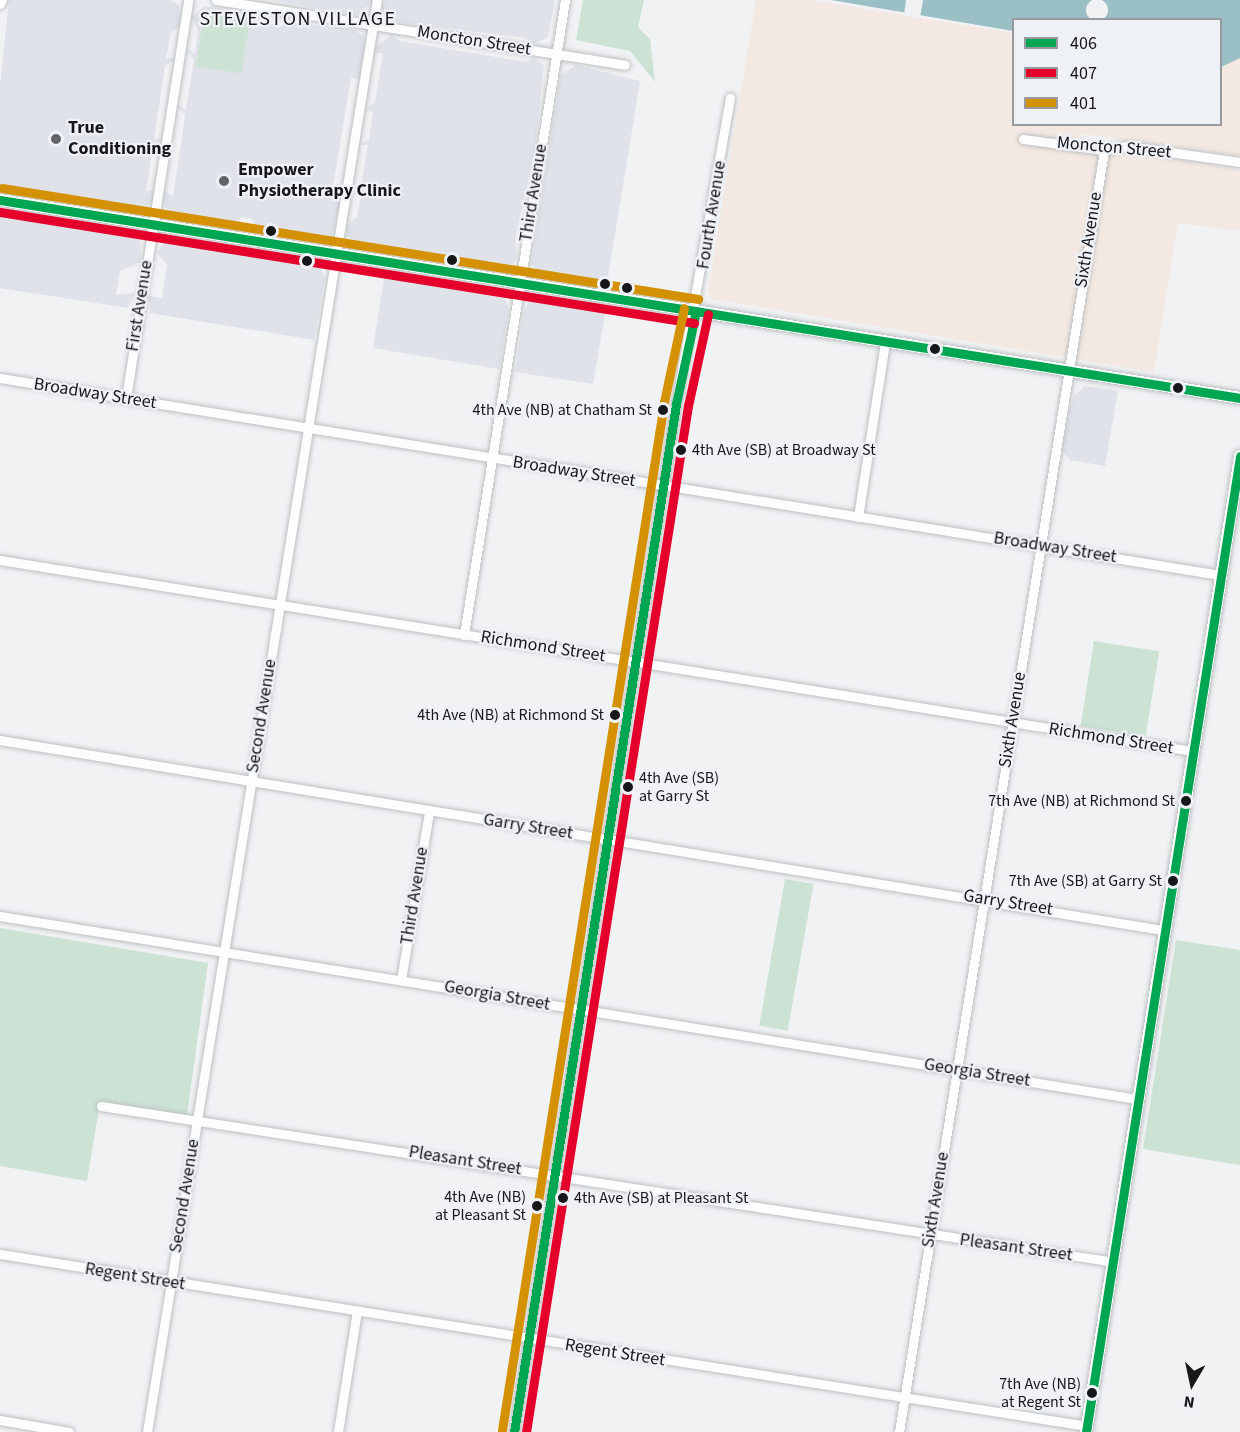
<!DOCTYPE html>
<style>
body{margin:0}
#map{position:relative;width:1240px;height:1432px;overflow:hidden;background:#f0f2f4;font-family:"Source Sans 3",sans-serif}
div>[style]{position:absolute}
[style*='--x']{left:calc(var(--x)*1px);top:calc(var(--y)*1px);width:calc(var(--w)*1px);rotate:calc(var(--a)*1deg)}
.built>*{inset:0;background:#dfe3e9}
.industrial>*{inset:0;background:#f4e9e2}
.green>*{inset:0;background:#cce2d5;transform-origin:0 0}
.water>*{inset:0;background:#9ac0c6}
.pier>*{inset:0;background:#f0f2f4}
.round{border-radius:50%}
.roads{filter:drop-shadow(0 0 2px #bec0c2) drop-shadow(0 0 2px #bec0c2)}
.minor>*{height:9px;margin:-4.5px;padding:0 4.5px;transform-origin:4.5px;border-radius:4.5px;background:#fdfdfd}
.tertiary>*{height:12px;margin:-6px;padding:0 6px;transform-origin:6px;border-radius:6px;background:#fdfdfd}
.bus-1>*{height:9px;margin:-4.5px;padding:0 4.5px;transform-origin:4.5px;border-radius:4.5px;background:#00a651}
.bus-2>*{height:9px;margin:-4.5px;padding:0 4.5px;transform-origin:4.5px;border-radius:4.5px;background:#e4002b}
.bus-3>*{height:9px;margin:-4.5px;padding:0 4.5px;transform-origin:4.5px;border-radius:4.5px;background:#d59104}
.dots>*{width:16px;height:16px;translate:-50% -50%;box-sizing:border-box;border:3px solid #eef1f6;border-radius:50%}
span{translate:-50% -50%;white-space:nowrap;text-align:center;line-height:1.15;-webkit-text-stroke:4.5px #eef1f6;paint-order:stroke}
.bus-label{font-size:16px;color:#161719}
.right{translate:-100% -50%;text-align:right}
.left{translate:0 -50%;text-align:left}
.street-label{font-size:18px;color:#161719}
.poi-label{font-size:18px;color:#161719;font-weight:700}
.neighbourhood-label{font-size:20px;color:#161719;letter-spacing:1.5px}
.legend{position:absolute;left:1012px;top:18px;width:210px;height:108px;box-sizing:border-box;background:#eef1f6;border:2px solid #989a9e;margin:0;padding:8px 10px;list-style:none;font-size:18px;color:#161719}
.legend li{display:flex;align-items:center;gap:12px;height:30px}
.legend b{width:30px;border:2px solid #989a9e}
.north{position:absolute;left:1162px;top:1354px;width:60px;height:60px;-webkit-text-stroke:4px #eef1f6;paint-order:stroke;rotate:189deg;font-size:16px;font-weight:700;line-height:24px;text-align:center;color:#161719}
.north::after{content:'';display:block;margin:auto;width:21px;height:27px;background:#161719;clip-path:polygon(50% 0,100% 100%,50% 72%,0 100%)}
</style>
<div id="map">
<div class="built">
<div style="clip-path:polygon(9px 0,170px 0,179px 5px,181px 25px,171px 33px,166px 58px,176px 58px,165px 66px,154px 139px,163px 139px,153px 146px,146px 192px,154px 189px,154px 199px,144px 209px,0 187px,0 84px)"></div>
<div style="clip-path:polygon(272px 0,372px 0,373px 1px,358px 15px)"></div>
<div style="clip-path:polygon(386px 0,555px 0,548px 37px,533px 44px,526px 38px,393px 21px,381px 8px)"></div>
<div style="clip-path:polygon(204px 6px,256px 14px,278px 28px,286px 23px,331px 26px,355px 30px,365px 38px,360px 79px,351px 78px,332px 192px,341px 202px,331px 239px,257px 229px,252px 219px,242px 217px,233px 225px,176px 216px,164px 206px,165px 191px,173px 196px,185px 116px,177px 105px,186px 110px,194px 60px,187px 49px,195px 54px,198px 31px,192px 17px)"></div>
<div style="clip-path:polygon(392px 35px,399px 41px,526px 62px,533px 58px,544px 65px,535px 149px,515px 240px,517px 257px,511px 266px,356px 244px,347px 235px,346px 226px,357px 217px,361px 194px,352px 195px,361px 186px,368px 145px,360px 145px,369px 139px,373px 111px,365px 110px,375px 102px,383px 53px,375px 53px,375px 47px)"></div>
<div style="clip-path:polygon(576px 65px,640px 81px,607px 284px,541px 274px,531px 264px,561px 75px)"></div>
<div style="clip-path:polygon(0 211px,140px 236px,141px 262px,120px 271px,116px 295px,135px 293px,128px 308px,0 288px)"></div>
<div style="clip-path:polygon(166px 240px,319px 265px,325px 277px,314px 340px,150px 313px,149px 296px,162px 298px,167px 264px,157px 253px)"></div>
<div style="clip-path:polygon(385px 273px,502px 293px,509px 310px,499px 369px,373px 348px)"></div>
<div style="clip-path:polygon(540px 297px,606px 308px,593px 384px,515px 372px,524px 311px,530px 300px)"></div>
<div style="clip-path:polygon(1085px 386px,1118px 391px,1105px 466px,1070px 460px,1061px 450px,1073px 397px)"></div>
</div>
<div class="industrial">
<div style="clip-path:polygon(756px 0,811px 0,1013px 33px,1014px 124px,1220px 124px,1221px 67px,1240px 58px,1240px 156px,1083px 134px,1080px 154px,1140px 153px,1240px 170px,1240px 231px,1178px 223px,1154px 372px,711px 299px,708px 290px)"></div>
</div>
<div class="green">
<div style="clip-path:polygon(583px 0,644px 0,638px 27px,650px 39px,655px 82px,630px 51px,576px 40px)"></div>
<div style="left:204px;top:15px;width:46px;height:52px;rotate:9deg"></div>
<div style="left:1094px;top:641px;width:66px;height:86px;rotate:9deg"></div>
<div style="left:785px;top:879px;width:29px;height:149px;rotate:10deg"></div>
<div style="clip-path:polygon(0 928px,208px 963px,187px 1116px,100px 1103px,87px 1181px,0 1166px)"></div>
<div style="clip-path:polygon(1176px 940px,1240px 950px,1240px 1165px,1143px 1149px)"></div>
</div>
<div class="water">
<div style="clip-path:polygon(831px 0,1240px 0,1240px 58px,1221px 67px,1220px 20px,1014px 20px,1013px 31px)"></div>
</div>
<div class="pier">
<div class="round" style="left:1086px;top:-1px;width:22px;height:22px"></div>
<div style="clip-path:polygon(906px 0,938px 0,923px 0,920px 18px,904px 15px)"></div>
</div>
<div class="roads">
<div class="minor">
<div style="--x:216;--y:0;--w:414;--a:9"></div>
<div style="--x:1023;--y:139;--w:82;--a:7.7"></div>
<div style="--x:1104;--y:150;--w:23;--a:-10"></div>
<div style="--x:1127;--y:146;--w:114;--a:8.1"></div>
<div style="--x:0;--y:378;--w:1236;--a:9.17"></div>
<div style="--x:126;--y:398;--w:403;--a:-81.1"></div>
<div style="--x:858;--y:517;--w:177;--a:-81.2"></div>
<div style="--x:0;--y:560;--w:1207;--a:9.1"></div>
<div style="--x:464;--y:635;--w:643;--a:-80.96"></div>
<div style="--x:0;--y:740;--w:1178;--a:9.28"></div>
<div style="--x:0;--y:916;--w:1152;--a:9.14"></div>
<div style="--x:401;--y:980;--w:170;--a:-80.5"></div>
<div style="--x:101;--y:1106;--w:1025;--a:8.75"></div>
<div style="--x:0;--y:1254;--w:1101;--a:8.99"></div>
<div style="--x:0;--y:1420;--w:70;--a:9.9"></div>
<div style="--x:147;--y:1432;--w:1450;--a:-80.88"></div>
<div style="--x:338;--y:1432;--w:123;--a:-81.1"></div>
<div style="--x:514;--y:1432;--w:1041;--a:-81.04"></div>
<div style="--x:676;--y:404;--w:311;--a:-80"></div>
<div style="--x:899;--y:1432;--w:1298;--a:-80.91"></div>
</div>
<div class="tertiary">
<div style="--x:0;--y:3;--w:3;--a:-72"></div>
<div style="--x:0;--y:200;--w:1256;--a:9.07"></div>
<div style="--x:1086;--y:1432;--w:988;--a:-81.03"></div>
</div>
</div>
<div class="bus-1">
<div style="--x:0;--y:200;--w:1256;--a:9.07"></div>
<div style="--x:514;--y:1432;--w:1041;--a:-81.04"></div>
<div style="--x:676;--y:404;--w:95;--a:-77.9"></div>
<div style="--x:1086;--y:1432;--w:988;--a:-81.03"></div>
</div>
<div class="bus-2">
<div style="--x:0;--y:212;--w:703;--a:9.09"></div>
<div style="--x:526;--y:1432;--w:1039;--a:-81.03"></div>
<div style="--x:688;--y:406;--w:94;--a:-77.7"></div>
</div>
<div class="bus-3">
<div style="--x:2;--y:188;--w:705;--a:9.06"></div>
<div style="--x:502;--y:1430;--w:1041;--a:-81.04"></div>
<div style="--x:664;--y:402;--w:96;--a:-78"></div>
</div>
<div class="dots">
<div style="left:56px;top:139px;background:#626466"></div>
<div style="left:224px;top:181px;background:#626466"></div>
<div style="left:271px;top:231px;background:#161719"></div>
<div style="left:452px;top:260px;background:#161719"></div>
<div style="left:307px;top:261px;background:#161719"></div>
<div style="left:605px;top:284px;background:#161719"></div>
<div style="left:627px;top:288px;background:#161719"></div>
<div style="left:935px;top:349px;background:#161719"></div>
<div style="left:1178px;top:388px;background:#161719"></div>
<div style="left:663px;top:410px;background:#161719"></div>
<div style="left:681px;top:450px;background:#161719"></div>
<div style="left:615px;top:715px;background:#161719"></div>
<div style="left:628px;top:787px;background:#161719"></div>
<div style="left:1186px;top:801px;background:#161719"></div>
<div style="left:1173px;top:881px;background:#161719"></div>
<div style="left:563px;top:1198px;background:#161719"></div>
<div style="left:537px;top:1206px;background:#161719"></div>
<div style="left:1092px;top:1393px;background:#161719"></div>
</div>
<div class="bus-label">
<span class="right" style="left:652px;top:410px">4th Ave (NB) at Chatham St</span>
<span class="left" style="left:692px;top:450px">4th Ave (SB) at Broadway St</span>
<span class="right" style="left:604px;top:715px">4th Ave (NB) at Richmond St</span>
<span class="left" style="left:639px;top:787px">4th Ave (SB)<br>at Garry St</span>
<span class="right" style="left:1175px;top:801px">7th Ave (NB) at Richmond St</span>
<span class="right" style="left:1162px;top:881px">7th Ave (SB) at Garry St</span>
<span class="right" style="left:526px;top:1206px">4th Ave (NB)<br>at Pleasant St</span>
<span class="left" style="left:574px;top:1198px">4th Ave (SB) at Pleasant St</span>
<span class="right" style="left:1081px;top:1393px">7th Ave (NB)<br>at Regent St</span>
</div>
<div class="street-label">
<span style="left:474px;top:41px;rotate:9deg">Moncton Street</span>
<span style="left:1114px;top:148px;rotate:5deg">Moncton Street</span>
<span style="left:534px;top:193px;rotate:-81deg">Third Avenue</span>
<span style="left:712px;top:215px;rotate:-81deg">Fourth Avenue</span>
<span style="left:1089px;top:240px;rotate:-81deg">Sixth Avenue</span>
<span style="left:140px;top:306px;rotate:-81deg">First Avenue</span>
<span style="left:95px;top:394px;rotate:9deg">Broadway Street</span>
<span style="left:574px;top:472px;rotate:9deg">Broadway Street</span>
<span style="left:1055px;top:548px;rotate:9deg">Broadway Street</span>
<span style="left:543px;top:647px;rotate:9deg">Richmond Street</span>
<span style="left:262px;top:716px;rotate:-81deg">Second Avenue</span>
<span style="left:1013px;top:720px;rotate:-81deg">Sixth Avenue</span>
<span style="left:1111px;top:739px;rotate:9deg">Richmond Street</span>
<span style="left:528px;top:827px;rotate:9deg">Garry Street</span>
<span style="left:415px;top:896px;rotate:-81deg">Third Avenue</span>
<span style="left:1008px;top:903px;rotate:9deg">Garry Street</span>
<span style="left:497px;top:996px;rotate:10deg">Georgia Street</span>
<span style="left:977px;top:1073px;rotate:9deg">Georgia Street</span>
<span style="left:465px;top:1161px;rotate:9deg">Pleasant Street</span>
<span style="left:185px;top:1196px;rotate:-81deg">Second Avenue</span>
<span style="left:936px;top:1200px;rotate:-81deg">Sixth Avenue</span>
<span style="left:1016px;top:1248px;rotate:8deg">Pleasant Street</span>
<span style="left:135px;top:1277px;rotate:9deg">Regent Street</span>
<span style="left:615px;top:1353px;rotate:9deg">Regent Street</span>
</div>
<div class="poi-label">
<span class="left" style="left:68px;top:139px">True<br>Conditioning</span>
<span class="left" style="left:238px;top:181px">Empower<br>Physiotherapy Clinic</span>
</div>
<div class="neighbourhood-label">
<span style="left:298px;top:19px">STEVESTON VILLAGE</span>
</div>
<ul class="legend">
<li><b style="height:8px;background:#00a651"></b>406</li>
<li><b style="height:8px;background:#e4002b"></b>407</li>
<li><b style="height:8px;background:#d59104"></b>401</li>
</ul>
<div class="north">N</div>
</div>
